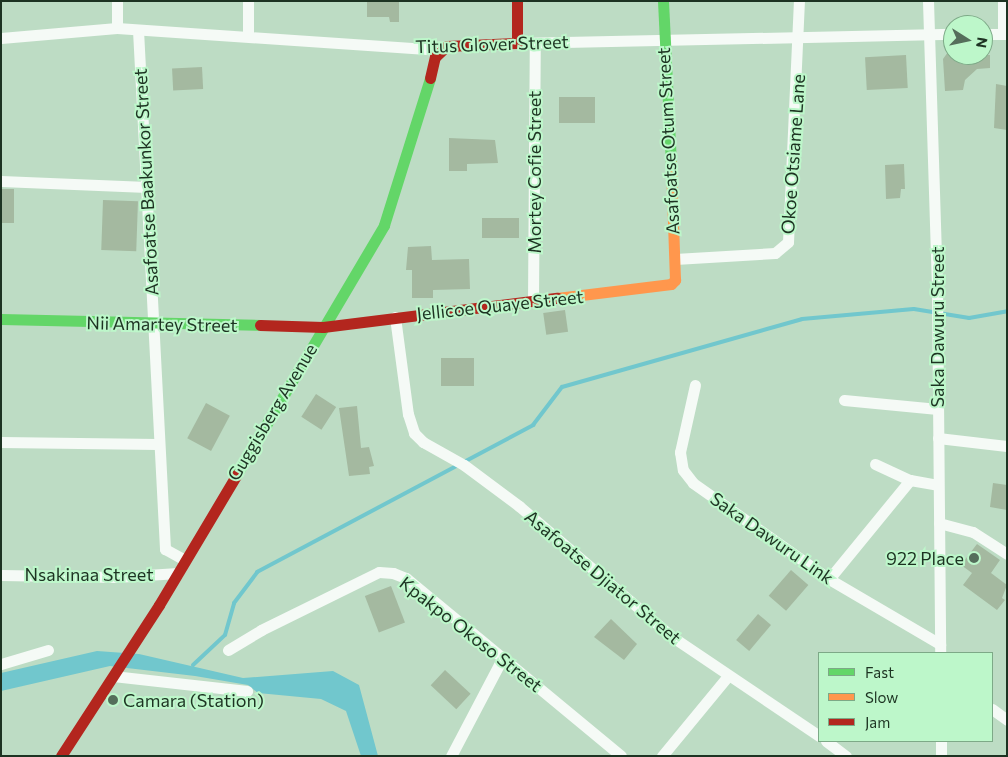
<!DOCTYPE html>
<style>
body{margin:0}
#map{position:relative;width:1008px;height:757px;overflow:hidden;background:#bddcc4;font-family:Commissioner,sans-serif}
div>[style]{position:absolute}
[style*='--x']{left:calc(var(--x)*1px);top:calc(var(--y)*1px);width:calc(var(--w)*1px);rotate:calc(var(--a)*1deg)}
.water>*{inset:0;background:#71c7cd}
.stream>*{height:4px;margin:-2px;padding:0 2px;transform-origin:2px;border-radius:2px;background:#71c7cd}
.building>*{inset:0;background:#a4b9a0;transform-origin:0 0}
.street>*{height:11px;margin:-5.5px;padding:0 5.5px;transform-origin:5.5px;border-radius:5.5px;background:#f5faf6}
.fast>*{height:11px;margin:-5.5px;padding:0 5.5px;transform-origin:5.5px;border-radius:5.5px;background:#63d668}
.slow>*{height:11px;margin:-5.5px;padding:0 5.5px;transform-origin:5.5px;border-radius:5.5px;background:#ff974d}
.jam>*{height:11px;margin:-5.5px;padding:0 5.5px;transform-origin:5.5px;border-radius:5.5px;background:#b3261e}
.dots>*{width:14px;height:14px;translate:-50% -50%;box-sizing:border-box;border:2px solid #bdf7ca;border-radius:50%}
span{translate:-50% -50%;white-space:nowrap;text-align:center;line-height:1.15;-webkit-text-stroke:4px #bdf7ca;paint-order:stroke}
.street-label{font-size:18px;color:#1d3322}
.poi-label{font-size:18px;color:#1d3322}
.right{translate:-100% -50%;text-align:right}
.left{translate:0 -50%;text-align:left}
.frame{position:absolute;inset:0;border:2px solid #1d3322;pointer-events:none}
.legend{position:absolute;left:818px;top:652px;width:175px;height:90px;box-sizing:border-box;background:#bdf7ca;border:1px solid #7da987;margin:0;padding:6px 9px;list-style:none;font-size:15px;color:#1d3322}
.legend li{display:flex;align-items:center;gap:10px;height:25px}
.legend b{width:25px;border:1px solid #7da987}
.north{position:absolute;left:943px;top:15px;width:50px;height:50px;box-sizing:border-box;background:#bdf7ca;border:1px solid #7da987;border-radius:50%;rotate:100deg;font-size:14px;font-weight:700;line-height:20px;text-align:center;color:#1d3322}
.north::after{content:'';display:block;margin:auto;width:18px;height:22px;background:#556e5b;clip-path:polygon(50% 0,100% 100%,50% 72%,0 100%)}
</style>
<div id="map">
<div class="water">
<div style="clip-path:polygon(97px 651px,139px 654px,243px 678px,333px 671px,359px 685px,378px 756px,361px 756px,346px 711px,321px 699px,258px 693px,248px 685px,195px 676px,110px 666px,1px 691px,1px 673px)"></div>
</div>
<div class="stream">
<div style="--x:193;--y:665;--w:44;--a:-43.2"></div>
<div style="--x:225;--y:635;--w:33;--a:-74"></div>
<div style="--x:234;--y:603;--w:39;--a:-53"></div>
<div style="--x:257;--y:572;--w:313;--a:-28"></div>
<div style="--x:533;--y:425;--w:48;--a:-52.7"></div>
<div style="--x:562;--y:387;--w:249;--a:-15.8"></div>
<div style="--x:802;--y:319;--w:112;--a:-5.1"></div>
<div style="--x:914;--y:309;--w:56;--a:9.3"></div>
<div style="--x:969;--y:318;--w:39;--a:-10"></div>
</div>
<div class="building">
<div style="clip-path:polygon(367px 1px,399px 2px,399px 22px,390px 22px,389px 17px,367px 17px)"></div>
<div style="clip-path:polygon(953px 45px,953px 55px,990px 55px,990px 68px,977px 69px,965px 80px,963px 90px,945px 91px,943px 59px)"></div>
<div style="left:906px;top:55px;width:33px;height:41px;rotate:87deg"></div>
<div style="left:202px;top:67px;width:22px;height:30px;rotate:87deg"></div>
<div style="clip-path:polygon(996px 84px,1007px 86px,1007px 130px,994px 128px)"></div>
<div style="left:559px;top:97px;width:36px;height:26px"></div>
<div style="clip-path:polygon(449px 138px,495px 140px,498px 163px,467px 164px,467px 171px,449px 171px)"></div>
<div style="clip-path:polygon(904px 164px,905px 189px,901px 189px,900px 198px,886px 199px,885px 165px)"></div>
<div style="left:1px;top:189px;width:13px;height:34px"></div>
<div style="left:103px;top:200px;width:35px;height:50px;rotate:2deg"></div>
<div style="left:482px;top:218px;width:37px;height:20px"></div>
<div style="clip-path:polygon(431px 246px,432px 260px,469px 259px,470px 289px,433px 290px,433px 298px,412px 298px,412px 270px,406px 270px,408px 247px)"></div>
<div style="left:565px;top:310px;width:22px;height:22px;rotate:82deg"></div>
<div style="left:441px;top:358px;width:33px;height:28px"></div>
<div style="left:316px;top:394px;width:24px;height:27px;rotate:33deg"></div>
<div style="left:206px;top:403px;width:27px;height:40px;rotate:28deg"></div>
<div style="clip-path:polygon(357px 406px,361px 448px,369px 447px,374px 466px,369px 467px,370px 474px,349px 476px,339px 408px)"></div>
<div style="clip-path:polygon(993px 483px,1007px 485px,1007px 510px,990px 507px)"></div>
<div style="clip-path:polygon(977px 544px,1000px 560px,991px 573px,1007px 585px,1002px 598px,1005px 600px,997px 610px,963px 585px,972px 573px,961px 565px)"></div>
<div style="left:791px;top:570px;width:23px;height:34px;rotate:41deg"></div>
<div style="left:391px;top:586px;width:39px;height:28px;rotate:69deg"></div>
<div style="left:758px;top:614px;width:17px;height:34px;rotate:40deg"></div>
<div style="clip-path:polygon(611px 619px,637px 644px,624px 660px,594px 637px)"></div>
<div style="left:445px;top:670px;width:35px;height:21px;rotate:43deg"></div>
</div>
<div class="street">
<div style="--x:117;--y:1;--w:27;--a:90"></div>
<div style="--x:928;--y:1;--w:282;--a:88.2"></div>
<div style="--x:937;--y:283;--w:370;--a:89.5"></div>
<div style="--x:138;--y:30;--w:520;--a:87.02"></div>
<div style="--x:165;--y:549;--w:23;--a:29"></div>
<div style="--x:983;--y:34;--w:24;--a:0"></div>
<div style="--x:1003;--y:34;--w:33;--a:-90"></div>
<div style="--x:248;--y:36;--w:35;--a:-90"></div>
<div style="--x:1;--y:38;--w:116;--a:-4.9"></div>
<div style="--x:117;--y:28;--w:325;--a:3.9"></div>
<div style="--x:517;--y:43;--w:436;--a:-1.2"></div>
<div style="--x:1;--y:181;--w:146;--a:2.4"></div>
<div style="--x:675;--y:259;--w:100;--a:-3.4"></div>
<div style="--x:775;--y:253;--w:17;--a:-40"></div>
<div style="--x:788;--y:242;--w:241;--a:-87.4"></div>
<div style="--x:533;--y:301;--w:258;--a:-89.6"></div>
<div style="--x:395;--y:317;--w:98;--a:82.4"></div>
<div style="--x:408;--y:414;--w:20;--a:72"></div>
<div style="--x:414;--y:433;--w:13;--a:45"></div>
<div style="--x:423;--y:442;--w:47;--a:29.3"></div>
<div style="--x:464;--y:465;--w:69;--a:36.7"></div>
<div style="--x:519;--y:506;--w:200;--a:40.5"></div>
<div style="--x:671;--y:636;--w:179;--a:34"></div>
<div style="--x:695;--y:385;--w:69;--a:102.6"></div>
<div style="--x:680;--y:452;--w:18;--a:81"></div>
<div style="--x:683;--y:470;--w:16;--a:52"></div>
<div style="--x:693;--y:483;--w:166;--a:35.2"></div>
<div style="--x:829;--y:579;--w:129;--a:30.4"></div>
<div style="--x:844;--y:400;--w:94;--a:5.5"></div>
<div style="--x:938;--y:438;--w:69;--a:6.6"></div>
<div style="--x:1;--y:442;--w:156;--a:0.7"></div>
<div style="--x:875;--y:464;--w:38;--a:25"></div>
<div style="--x:939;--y:523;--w:35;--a:15"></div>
<div style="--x:973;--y:532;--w:40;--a:32.9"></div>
<div style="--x:1;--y:575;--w:115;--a:1"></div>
<div style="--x:116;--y:577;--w:62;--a:-3.7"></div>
<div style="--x:829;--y:579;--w:128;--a:-50.7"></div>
<div style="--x:910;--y:480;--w:28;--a:10"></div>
<div style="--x:228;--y:650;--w:39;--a:-31"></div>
<div style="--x:261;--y:630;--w:131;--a:-26.2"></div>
<div style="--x:379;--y:572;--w:14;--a:4"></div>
<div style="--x:393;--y:573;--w:14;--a:21"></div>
<div style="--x:406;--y:578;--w:279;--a:39.6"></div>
<div style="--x:1;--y:664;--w:49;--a:-16.6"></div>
<div style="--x:113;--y:676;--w:135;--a:6.4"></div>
<div style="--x:992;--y:709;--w:19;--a:36"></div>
<div style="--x:826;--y:741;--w:25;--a:37"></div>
<div style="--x:941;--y:741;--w:15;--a:90"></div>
<div style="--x:451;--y:756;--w:112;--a:-62.3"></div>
<div style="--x:662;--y:756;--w:104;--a:-50.5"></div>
</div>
<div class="fast">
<div style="--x:663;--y:1;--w:162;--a:87.2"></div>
<div style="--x:1;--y:319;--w:259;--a:1.3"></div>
<div style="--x:237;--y:474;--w:289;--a:-59.4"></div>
<div style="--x:384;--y:225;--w:154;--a:-72.6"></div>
</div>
<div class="slow">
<div style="--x:557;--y:298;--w:115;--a:-7"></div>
<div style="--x:671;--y:284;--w:6;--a:-45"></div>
<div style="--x:675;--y:280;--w:117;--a:-92"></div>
</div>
<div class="jam">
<div style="--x:430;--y:78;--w:22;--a:-77"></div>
<div style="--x:435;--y:57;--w:16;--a:-43"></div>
<div style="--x:447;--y:46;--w:70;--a:-2.5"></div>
<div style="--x:517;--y:43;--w:42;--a:-90"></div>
<div style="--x:260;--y:325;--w:63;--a:1.8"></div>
<div style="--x:323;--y:327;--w:236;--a:-7.1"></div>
<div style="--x:61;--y:756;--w:180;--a:-57"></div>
<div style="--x:159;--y:605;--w:152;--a:-59.2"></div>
</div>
<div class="dots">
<div style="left:974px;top:558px;background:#556e5b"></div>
<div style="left:113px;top:700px;background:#556e5b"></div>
</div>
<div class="street-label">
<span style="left:492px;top:44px;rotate:-2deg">Titus Glover Street</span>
<span style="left:668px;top:141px;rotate:-93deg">Asafoatse Otum Street</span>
<span style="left:793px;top:154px;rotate:-86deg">Okoe Otsiame Lane</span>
<span style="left:534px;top:172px;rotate:-90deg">Mortey Cofie Street</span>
<span style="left:146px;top:182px;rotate:-93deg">Asafoatse Baakunkor Street</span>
<span style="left:500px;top:305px;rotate:-6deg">Jellicoe Quaye Street</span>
<span style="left:162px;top:324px;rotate:1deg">Nii Amartey Street</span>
<span style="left:937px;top:327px;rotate:-90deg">Saka Dawuru Street</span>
<span style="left:272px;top:412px;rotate:-59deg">Guggisberg Avenue</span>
<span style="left:772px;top:538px;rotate:35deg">Saka Dawuru Link</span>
<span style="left:89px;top:574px">Nsakinaa Street</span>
<span style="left:603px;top:577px;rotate:40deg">Asafoatse Djiator Street</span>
<span style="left:471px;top:634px;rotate:38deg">Kpakpo Okoso Street</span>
</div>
<div class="poi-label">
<span class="right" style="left:964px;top:558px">922 Place</span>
<span class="left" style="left:123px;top:700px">Camara (Station)</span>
</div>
<div class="frame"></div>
<ul class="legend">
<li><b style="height:6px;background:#63d668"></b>Fast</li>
<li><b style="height:6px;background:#ff974d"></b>Slow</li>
<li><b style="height:6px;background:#b3261e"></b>Jam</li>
</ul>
<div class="north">N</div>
</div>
